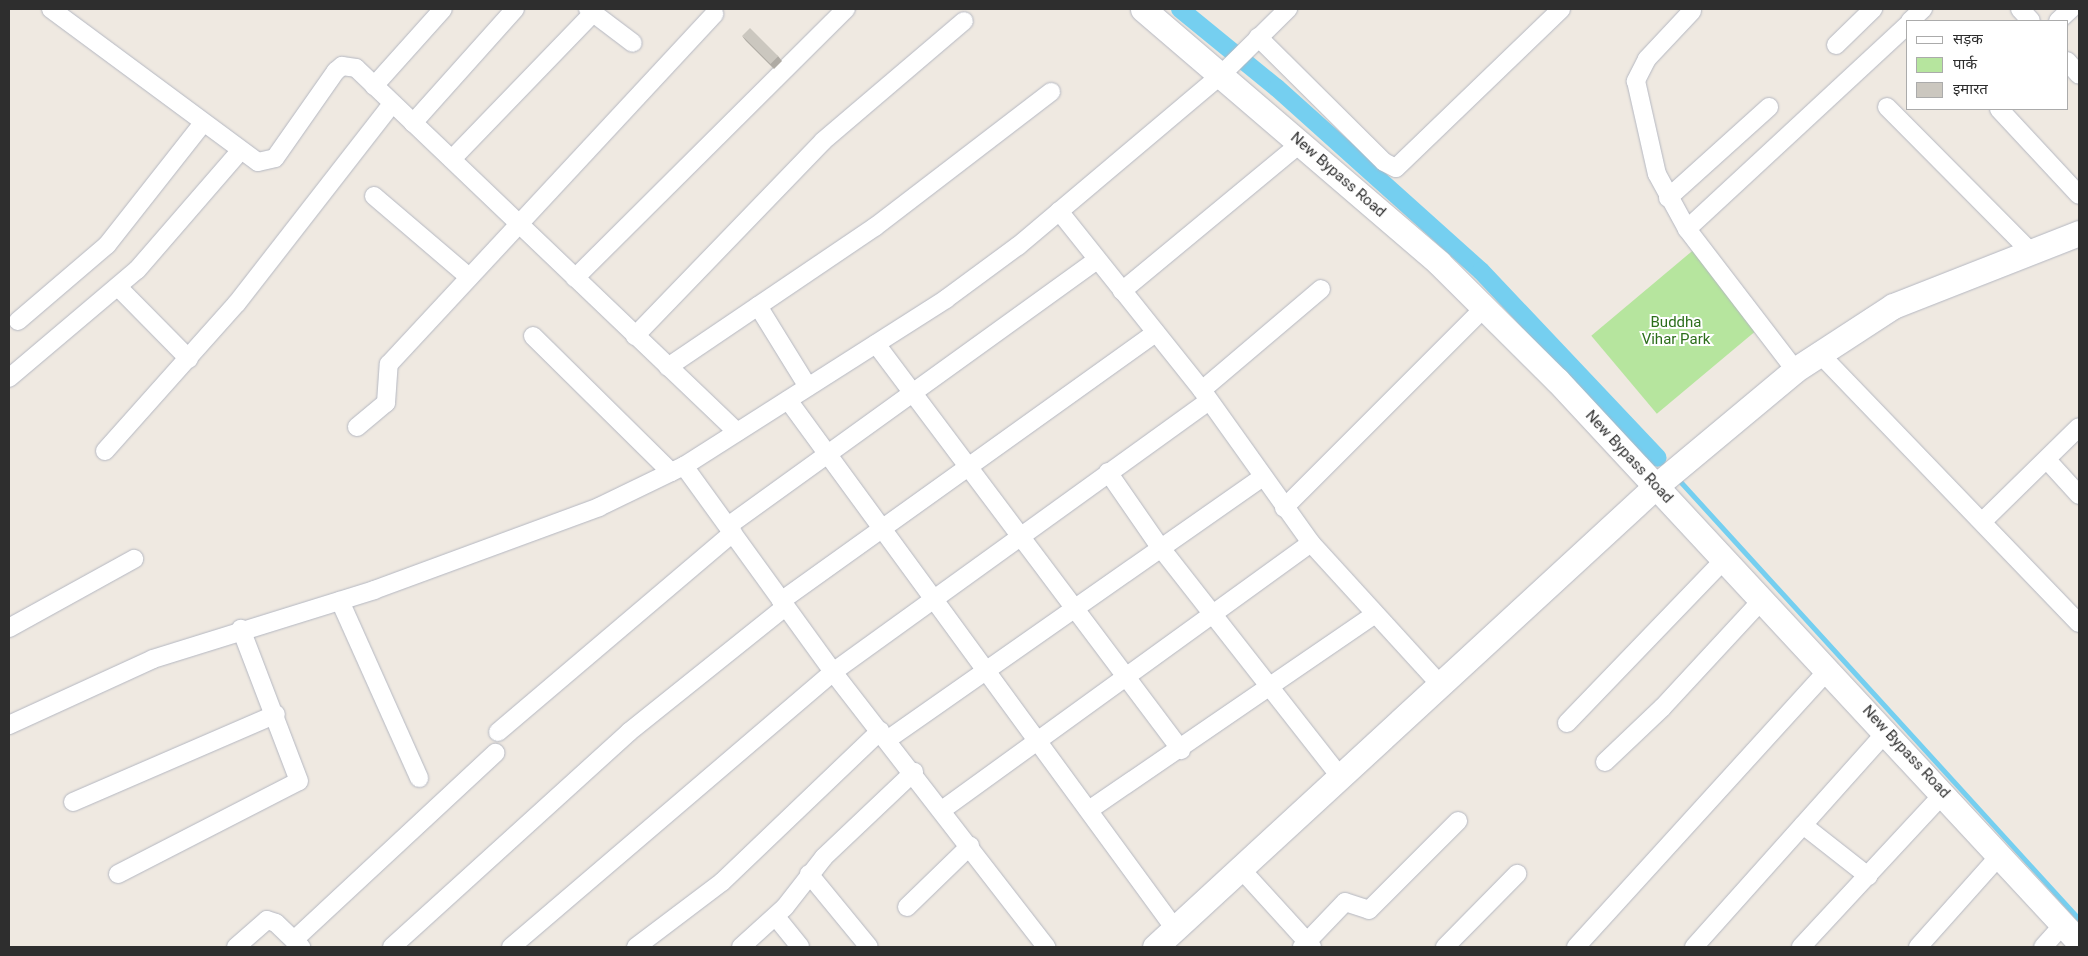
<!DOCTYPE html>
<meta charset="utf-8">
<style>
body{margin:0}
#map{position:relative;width:2088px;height:956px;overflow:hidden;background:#efe9e1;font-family:Roboto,"Noto Sans Devanagari",sans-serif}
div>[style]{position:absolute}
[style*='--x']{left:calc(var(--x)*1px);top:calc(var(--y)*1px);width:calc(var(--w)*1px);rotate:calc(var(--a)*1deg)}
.green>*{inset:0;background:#b6e59e;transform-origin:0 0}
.stream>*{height:5px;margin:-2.5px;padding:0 2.5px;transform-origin:2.5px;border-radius:2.5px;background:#75cff0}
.canal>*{height:18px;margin:-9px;padding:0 9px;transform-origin:9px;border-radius:9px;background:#75cff0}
.roads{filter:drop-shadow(0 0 1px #b4b7c1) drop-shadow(0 0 1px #b4b7c1)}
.street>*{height:18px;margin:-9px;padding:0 9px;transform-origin:9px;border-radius:9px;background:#fff}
.secondary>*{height:25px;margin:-12.5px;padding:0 12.5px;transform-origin:12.5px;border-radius:12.5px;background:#fff}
.wall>*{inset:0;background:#afaba4}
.building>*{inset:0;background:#cbc7bf;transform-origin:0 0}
span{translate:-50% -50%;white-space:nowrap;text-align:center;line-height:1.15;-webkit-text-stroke:4px #fff;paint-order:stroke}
.street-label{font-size:15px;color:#2e2e2e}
.park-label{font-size:15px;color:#2c6e1b}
.frame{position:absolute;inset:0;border:10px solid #2e2e2e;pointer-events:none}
.legend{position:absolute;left:1906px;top:20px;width:162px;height:90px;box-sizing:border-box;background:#fff;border:1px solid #ababab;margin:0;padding:6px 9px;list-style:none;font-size:15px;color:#2e2e2e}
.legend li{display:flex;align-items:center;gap:10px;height:25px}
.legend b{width:25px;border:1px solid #ababab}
</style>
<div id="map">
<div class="green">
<div style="left:1697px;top:247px;width:102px;height:138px;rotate:50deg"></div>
</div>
<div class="stream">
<div style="--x:1677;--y:478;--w:597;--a:47.65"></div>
</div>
<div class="canal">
<div style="--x:1180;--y:9;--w:125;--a:39.2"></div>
<div style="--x:1277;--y:88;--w:274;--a:41.9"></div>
<div style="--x:1481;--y:271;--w:257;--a:46.6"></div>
</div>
<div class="roads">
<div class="street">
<div style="--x:51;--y:9;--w:257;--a:36.5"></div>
<div style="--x:258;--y:162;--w:17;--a:-13"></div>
<div style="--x:275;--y:158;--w:106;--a:-55"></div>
<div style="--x:336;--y:71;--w:8;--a:-40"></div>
<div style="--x:342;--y:66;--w:14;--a:8"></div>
<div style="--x:356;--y:68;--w:527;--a:43.69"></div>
<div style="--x:588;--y:9;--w:56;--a:37.1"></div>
<div style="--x:2020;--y:9;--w:16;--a:47"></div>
<div style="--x:1692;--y:11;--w:66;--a:133.2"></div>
<div style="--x:1647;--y:59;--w:25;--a:117"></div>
<div style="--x:1636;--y:81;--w:95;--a:77.3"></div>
<div style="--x:1657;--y:174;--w:63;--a:61.4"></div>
<div style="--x:1687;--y:229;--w:178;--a:52.5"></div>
<div style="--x:1910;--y:21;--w:18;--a:-43"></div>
<div style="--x:2058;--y:21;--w:18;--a:-43"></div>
<div style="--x:1258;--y:37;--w:177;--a:44.8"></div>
<div style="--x:1384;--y:162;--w:13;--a:27"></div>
<div style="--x:1396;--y:168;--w:229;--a:-43.9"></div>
<div style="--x:1836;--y:45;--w:52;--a:-44.2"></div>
<div style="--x:2067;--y:61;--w:18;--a:49"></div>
<div style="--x:374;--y:86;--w:103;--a:-48.1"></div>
<div style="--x:1887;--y:107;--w:204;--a:45.2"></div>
<div style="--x:1999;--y:109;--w:117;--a:47.1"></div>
<div style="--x:413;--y:123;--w:153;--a:-48.2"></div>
<div style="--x:452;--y:159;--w:203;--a:-46"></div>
<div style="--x:374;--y:196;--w:125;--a:40.5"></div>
<div style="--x:1668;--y:198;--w:136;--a:-42"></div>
<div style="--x:1059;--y:211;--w:229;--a:51.4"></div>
<div style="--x:1202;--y:390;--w:188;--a:54.5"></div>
<div style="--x:1311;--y:543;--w:190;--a:47.6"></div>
<div style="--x:1687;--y:229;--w:300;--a:-42.8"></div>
<div style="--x:575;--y:278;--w:382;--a:-44.8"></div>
<div style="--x:118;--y:287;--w:101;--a:45.4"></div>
<div style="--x:1122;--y:291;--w:232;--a:-39.6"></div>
<div style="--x:758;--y:306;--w:95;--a:58.3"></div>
<div style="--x:18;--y:321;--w:117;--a:-40.5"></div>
<div style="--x:107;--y:245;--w:155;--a:-51.8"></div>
<div style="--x:533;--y:336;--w:194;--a:44.6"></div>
<div style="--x:635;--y:336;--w:271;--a:-46"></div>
<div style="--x:823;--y:141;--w:185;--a:-40.4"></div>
<div style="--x:876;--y:344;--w:508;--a:53.08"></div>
<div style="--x:1818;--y:352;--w:376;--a:46.1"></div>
<div style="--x:668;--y:367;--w:250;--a:-34.1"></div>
<div style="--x:875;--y:227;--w:222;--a:-37.5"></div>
<div style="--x:9;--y:378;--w:167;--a:-40.2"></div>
<div style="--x:137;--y:270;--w:157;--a:-49.1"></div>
<div style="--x:1202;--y:390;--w:156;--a:-40.3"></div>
<div style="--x:788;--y:400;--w:655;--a:53.81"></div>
<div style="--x:357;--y:427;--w:38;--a:-40"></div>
<div style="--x:386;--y:403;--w:39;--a:-86"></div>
<div style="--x:389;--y:364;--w:478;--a:-47.1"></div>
<div style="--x:105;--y:451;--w:198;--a:-48.3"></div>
<div style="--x:237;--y:303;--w:252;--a:-52.1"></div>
<div style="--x:2048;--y:461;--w:46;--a:47.6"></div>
<div style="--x:684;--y:466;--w:254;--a:54.1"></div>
<div style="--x:833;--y:672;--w:348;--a:52.2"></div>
<div style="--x:1108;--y:472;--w:91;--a:55.3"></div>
<div style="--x:1160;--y:547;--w:290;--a:51.9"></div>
<div style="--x:1284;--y:508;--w:283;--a:-45"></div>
<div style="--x:1983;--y:521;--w:134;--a:-44.4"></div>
<div style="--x:728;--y:526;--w:455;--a:-35.8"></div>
<div style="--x:340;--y:601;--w:194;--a:65.9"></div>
<div style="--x:781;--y:601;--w:461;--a:-35.6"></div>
<div style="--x:9;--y:628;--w:143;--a:-28.9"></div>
<div style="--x:1567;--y:723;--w:228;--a:-46.1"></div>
<div style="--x:9;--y:725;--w:158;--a:-24.6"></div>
<div style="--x:153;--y:659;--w:232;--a:-17.3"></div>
<div style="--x:374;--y:590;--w:240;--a:-20.2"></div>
<div style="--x:599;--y:507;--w:94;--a:-25.8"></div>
<div style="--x:684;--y:466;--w:311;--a:-32.5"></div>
<div style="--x:946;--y:299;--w:89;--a:-36.4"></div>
<div style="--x:1018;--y:246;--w:267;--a:-40.1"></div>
<div style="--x:1222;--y:74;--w:93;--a:-44.6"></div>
<div style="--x:498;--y:732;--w:308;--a:-40.3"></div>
<div style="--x:887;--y:740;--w:458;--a:-35"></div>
<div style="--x:1605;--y:762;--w:79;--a:-43.5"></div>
<div style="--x:1662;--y:708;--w:149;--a:-47.2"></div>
<div style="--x:73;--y:802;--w:221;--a:-23.4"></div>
<div style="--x:942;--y:810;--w:455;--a:-35.9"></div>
<div style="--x:1089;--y:810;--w:345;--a:-34.4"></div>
<div style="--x:1803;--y:825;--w:83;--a:38.1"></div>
<div style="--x:1240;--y:868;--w:107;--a:47.7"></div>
<div style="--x:118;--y:874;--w:203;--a:-27.2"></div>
<div style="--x:299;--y:781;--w:163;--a:-110.9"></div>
<div style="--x:809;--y:874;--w:94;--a:50.6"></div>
<div style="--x:907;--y:907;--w:88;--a:-44.1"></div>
<div style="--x:776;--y:917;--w:38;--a:51"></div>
<div style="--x:294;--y:940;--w:275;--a:-42.9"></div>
<div style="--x:236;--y:947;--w:41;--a:-41.1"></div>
<div style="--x:267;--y:920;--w:9;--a:18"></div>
<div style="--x:276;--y:923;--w:35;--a:44"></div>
<div style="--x:392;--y:947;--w:320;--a:-42.2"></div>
<div style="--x:629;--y:732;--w:200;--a:-38.7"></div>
<div style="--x:511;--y:947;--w:423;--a:-40.5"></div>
<div style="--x:833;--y:672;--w:463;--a:-35.8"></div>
<div style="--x:636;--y:947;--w:108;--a:-37.1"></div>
<div style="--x:722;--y:882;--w:219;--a:-43.7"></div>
<div style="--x:741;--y:947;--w:59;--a:-42.3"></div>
<div style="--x:785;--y:907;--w:63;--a:-52"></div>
<div style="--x:824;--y:857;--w:124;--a:-43.4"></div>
<div style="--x:1302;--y:947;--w:62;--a:-46.3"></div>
<div style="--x:1345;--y:902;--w:25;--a:18"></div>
<div style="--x:1369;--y:910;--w:126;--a:-45"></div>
<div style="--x:1445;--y:947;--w:103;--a:-45.4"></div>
<div style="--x:1576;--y:947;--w:376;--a:-47.7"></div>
<div style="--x:1694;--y:947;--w:290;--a:-48.2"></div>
<div style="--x:1801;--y:947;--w:210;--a:-47.1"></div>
<div style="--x:1918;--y:947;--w:123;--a:-48.3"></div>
<div style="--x:2043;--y:947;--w:30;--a:-48"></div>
</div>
<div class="secondary">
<div style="--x:1143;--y:9;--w:390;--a:40.6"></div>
<div style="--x:1439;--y:263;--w:166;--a:44.8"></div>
<div style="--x:1557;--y:380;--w:767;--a:47.11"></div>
<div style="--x:1155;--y:947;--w:681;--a:-42.62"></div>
<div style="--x:1656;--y:486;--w:181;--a:-39.8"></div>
<div style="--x:1795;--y:370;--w:117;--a:-33.1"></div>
<div style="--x:1893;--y:306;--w:200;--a:-21.4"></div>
</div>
</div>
<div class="wall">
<div style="clip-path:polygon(742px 36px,778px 56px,782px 61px,774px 69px,746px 41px)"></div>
</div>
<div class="building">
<div style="left:750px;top:28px;width:40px;height:11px;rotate:45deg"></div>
</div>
<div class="street-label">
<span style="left:1338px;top:175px;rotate:41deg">New Bypass Road</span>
<span style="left:1629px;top:457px;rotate:47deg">New Bypass Road</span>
<span style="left:1906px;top:752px;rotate:47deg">New Bypass Road</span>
</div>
<div class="park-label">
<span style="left:1676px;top:331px">Buddha<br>Vihar Park</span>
</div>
<div class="frame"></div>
<ul class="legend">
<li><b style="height:6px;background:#fff"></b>सड़क</li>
<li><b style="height:14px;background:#b6e59e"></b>पार्क</li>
<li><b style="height:14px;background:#cbc7bf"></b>इमारत</li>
</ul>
</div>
